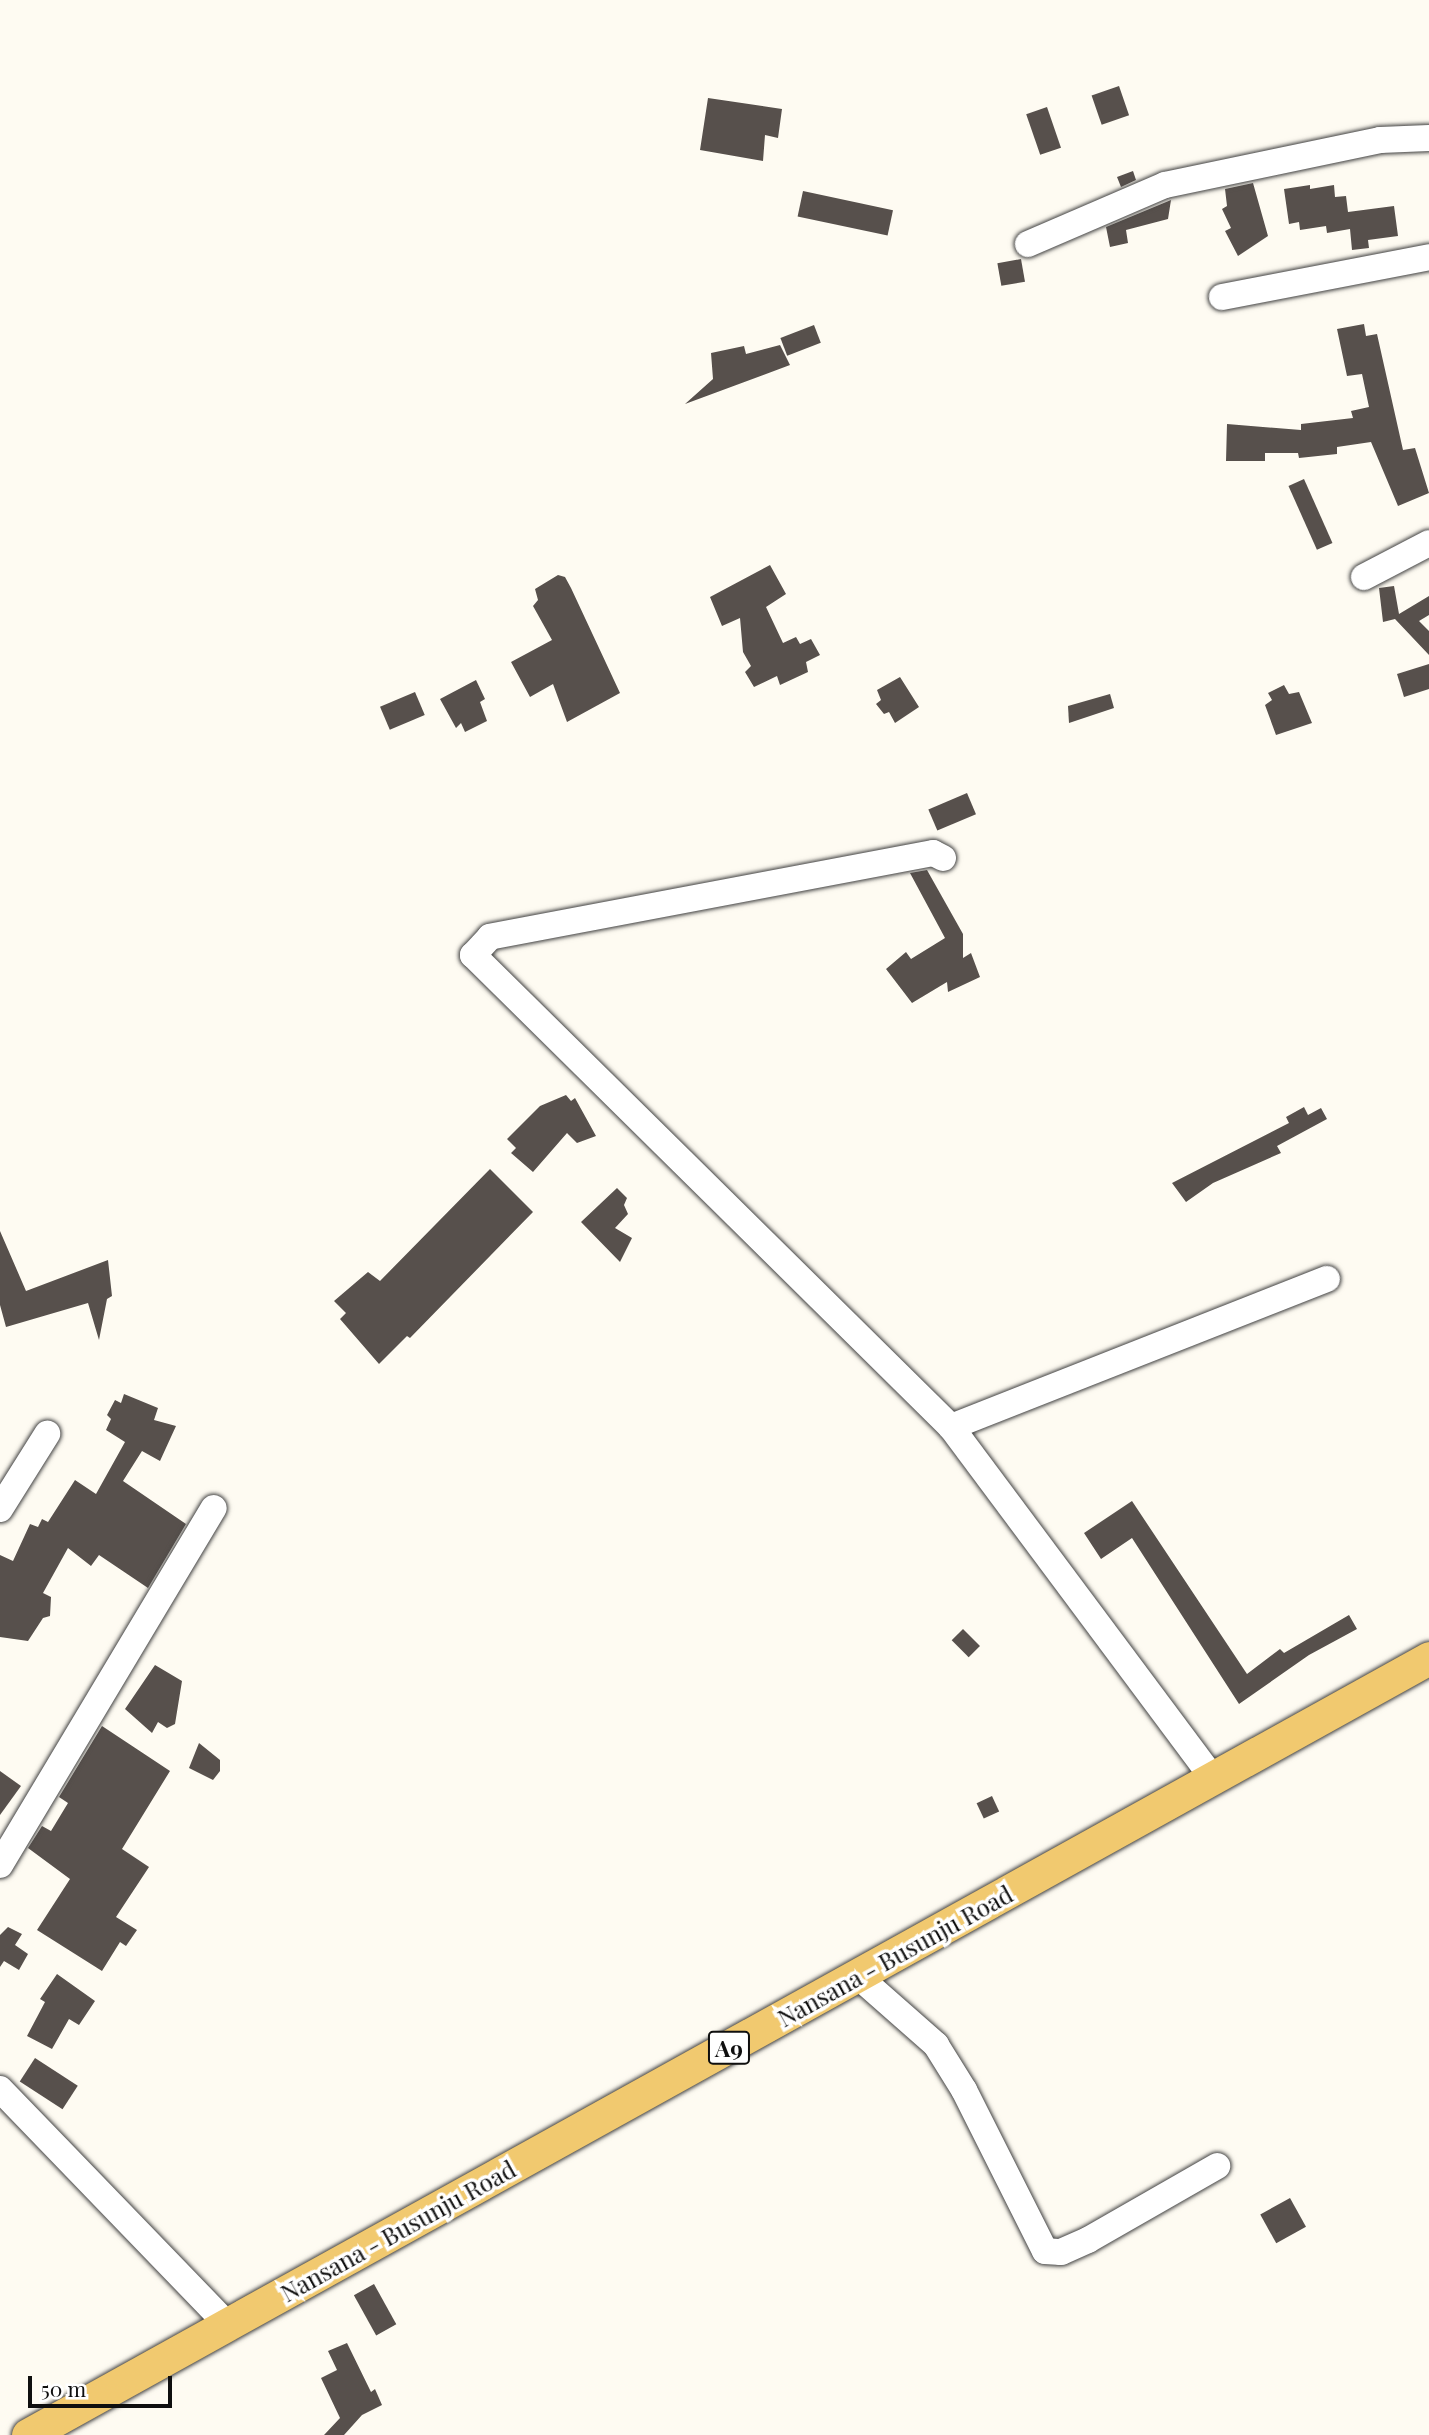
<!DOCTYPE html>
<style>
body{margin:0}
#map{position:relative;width:1429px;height:2435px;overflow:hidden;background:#fefbf2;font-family:"Playfair Display",serif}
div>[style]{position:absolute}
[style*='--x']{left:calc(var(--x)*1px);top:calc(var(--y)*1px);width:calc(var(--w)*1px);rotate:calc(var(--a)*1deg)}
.building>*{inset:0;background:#57504c;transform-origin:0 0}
.roads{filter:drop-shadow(0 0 2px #424242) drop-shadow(0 0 2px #424242)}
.minor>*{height:26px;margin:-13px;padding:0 13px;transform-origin:13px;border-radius:13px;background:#fff}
.major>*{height:33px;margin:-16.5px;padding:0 16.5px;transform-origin:16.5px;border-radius:16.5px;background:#f1c96f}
span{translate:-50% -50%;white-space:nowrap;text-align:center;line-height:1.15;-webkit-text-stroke:7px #fff;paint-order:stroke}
.shield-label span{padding:2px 5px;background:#fff;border:2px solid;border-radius:5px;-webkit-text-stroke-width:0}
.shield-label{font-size:23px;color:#0f0f0f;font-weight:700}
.street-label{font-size:24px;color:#0f0f0f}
.scale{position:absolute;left:28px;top:2376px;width:144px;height:32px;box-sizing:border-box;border:4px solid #0f0f0f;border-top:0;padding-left:9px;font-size:21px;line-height:24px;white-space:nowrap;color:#0f0f0f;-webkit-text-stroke:5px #fff;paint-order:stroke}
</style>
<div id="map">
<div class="building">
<div style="left:1119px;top:86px;width:31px;height:29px;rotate:71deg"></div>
<div style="clip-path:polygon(708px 98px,782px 109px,778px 138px,765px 135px,763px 161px,700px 150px)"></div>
<div style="left:1047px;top:107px;width:43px;height:22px;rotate:71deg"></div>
<div style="clip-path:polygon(1133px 171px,1136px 180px,1121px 187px,1117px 177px)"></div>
<div style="clip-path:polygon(1253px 183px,1268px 236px,1238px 256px,1225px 231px,1231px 228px,1222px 209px,1227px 206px,1225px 189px)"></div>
<div style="clip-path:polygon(1310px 185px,1310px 189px,1334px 185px,1335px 197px,1346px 196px,1348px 212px,1394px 206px,1398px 236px,1368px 240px,1369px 248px,1352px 250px,1350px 229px,1327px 233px,1326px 226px,1300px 230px,1299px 222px,1289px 224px,1284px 189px)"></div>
<div style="left:803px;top:191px;width:92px;height:26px;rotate:12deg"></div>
<div style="clip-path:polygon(1171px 200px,1168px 219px,1126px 230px,1128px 243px,1110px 247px,1106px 227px)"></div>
<div style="left:1021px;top:259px;width:23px;height:24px;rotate:80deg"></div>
<div style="clip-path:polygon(1364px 324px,1366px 336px,1377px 334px,1403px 450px,1415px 448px,1429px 493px,1398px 506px,1371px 442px,1337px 447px,1337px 454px,1299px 458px,1298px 453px,1265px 453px,1265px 461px,1226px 461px,1227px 424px,1301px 430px,1301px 424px,1353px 418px,1351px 411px,1369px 407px,1362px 374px,1347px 376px,1337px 329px)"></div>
<div style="left:814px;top:325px;width:19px;height:36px;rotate:69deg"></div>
<div style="clip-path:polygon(780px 345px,790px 365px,685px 404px,713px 379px,711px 353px,744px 346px,746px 354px)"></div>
<div style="left:1304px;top:479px;width:70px;height:17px;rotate:66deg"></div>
<div style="clip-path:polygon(770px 565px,786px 594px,766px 607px,783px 643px,796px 637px,800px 644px,811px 639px,820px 655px,806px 662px,808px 672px,780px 685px,777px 676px,754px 687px,745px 672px,751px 666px,743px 652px,740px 618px,722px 626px,710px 597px)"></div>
<div style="clip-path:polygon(558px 575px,565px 577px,571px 588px,620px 693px,567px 722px,553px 684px,530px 697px,511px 662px,552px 640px,533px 606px,538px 600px,535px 589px)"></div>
<div style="clip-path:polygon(1394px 586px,1399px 614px,1429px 596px,1429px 615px,1419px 621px,1429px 631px,1429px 655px,1395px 619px,1383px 622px,1379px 588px)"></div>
<div style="clip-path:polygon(1429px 664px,1429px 689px,1404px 697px,1397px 674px)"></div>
<div style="clip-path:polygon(900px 677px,919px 707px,895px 723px,889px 712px,884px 714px,876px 704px,881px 700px,877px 690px)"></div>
<div style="clip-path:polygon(476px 680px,485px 699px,480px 702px,487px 721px,465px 732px,461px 723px,456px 728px,440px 699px)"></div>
<div style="clip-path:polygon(1284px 685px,1289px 694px,1299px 692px,1312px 723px,1276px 735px,1265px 705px,1272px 700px,1268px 693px)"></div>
<div style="left:415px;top:692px;width:25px;height:38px;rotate:67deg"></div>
<div style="clip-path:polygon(1110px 694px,1114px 708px,1069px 723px,1068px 706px)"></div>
<div style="left:967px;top:793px;width:23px;height:42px;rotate:67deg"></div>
<div style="clip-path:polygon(927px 870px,963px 934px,963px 958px,971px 953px,980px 977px,948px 992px,947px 982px,912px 1003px,886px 969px,906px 952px,911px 959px,945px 938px,910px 873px)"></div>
<div style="clip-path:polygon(566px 1095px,571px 1101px,575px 1098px,596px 1136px,577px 1143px,567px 1133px,533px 1172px,511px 1153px,516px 1148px,507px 1139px,540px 1106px)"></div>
<div style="clip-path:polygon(1304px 1107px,1308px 1115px,1321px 1108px,1327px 1119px,1277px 1146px,1281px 1153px,1213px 1183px,1186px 1202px,1172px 1183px,1289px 1123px,1286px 1117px)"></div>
<div style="clip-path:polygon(490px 1169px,533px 1212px,410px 1338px,407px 1336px,379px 1364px,340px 1319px,346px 1313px,334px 1301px,368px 1272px,380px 1281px)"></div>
<div style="clip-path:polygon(617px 1188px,627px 1198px,624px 1205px,628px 1214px,615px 1228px,632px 1238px,620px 1262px,581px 1222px)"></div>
<div style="clip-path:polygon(0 1231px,26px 1291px,108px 1260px,112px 1296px,107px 1299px,99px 1340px,88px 1303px,6px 1327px,0 1305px)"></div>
<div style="clip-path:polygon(124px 1394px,158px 1408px,154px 1420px,176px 1426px,160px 1461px,142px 1451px,123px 1481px,186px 1524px,148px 1588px,99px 1555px,91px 1566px,68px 1548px,43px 1593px,51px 1597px,50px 1616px,43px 1618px,28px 1641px,0 1637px,0 1555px,13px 1561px,30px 1524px,38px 1527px,42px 1519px,48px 1522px,75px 1480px,96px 1494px,125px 1442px,106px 1430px,111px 1419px,107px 1415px,115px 1400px,121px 1403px)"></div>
<div style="clip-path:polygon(1132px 1501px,1247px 1674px,1280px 1649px,1284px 1653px,1349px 1615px,1357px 1629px,1309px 1655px,1239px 1704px,1132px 1538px,1101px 1559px,1084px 1533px)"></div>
<div style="left:963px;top:1629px;width:24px;height:16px;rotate:45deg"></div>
<div style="clip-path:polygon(155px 1665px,182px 1681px,175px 1724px,167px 1728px,158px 1722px,152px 1733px,125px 1709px)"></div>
<div style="clip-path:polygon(102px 1726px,170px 1771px,122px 1849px,149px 1867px,116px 1917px,137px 1930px,126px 1946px,120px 1942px,102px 1971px,37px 1930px,70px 1879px,28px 1848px,42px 1826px,51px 1831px,68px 1803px,59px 1797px)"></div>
<div style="clip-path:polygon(199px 1743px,220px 1760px,220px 1771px,213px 1780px,189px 1768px)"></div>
<div style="clip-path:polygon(0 1771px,21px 1786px,0 1815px)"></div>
<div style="left:992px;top:1796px;width:17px;height:17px;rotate:65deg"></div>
<div style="clip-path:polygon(8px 1927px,22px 1934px,15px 1945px,28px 1954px,19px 1970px,4px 1961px,0 1967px,0 1935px)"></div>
<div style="clip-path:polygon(57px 1974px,95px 2001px,79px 2025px,69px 2019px,52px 2049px,27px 2036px,45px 2002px,40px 1999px)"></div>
<div style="left:35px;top:2058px;width:51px;height:28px;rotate:33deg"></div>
<div style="left:1290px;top:2198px;width:33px;height:34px;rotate:61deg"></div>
<div style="left:374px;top:2284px;width:46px;height:23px;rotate:61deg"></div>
<div style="clip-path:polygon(347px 2343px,371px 2392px,375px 2389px,382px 2405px,362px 2415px,344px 2435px,324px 2435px,340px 2418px,321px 2378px,337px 2370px,328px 2351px)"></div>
</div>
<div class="roads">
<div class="minor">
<div style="--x:1028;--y:244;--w:149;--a:-23.3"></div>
<div style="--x:1165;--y:185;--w:220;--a:-11.8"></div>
<div style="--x:1380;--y:140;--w:49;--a:-2.3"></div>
<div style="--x:1222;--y:297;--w:211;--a:-10.9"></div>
<div style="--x:1364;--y:577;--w:73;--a:-27.6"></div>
<div style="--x:943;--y:858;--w:11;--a:-153"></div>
<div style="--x:933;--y:853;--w:451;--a:169.3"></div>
<div style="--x:490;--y:937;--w:25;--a:133"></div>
<div style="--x:473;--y:955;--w:672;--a:44.64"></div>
<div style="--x:951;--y:1427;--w:438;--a:53.3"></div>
<div style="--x:951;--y:1427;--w:404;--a:-21.5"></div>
<div style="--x:0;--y:1509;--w:89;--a:-57.9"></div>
<div style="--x:0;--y:1865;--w:416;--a:-59.1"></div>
<div style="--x:859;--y:1977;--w:103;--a:41.4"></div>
<div style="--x:936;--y:2045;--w:53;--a:58.1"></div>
<div style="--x:964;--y:2090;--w:180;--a:63.3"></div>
<div style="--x:1045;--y:2251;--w:16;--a:4"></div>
<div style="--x:1061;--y:2252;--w:30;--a:-24"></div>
<div style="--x:1088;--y:2240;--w:149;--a:-29.8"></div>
<div style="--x:0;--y:2089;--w:328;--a:46"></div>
</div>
<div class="major">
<div style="--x:28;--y:2435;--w:1602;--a:-29.01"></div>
</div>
</div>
<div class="shield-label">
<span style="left:729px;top:2048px">A9</span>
</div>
<div class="street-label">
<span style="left:895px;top:1956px;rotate:-29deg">Nansana - Busunju Road</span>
<span style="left:398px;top:2231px;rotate:-29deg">Nansana - Busunju Road</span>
</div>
<div class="scale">50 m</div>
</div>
